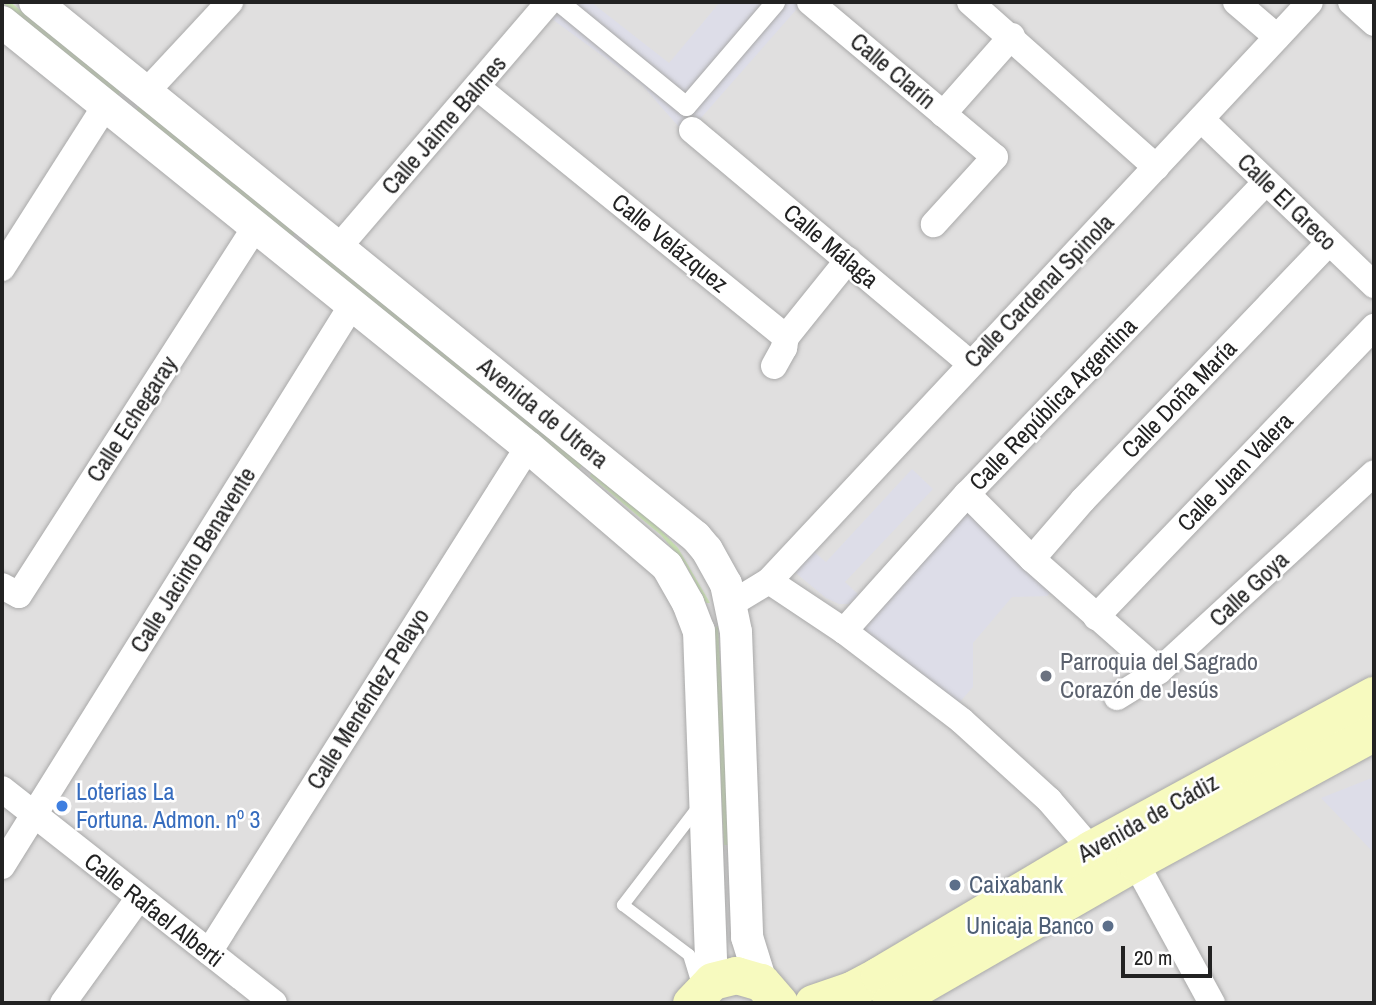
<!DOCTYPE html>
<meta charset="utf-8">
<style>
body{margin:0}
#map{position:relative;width:1376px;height:1005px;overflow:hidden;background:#f2efe9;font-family:"Archivo Narrow",sans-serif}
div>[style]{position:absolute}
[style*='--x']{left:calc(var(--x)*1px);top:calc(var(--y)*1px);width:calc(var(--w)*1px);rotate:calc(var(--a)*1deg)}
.residential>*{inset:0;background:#e0dfdf;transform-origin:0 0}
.grass>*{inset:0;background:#cdebb0;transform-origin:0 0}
.plaza>*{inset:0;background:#dddde8}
.roads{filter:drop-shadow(0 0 2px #a9a9a9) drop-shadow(0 0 2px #a9a9a9)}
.service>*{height:12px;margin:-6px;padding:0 6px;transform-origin:6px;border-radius:6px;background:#fff}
.pedestrian>*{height:19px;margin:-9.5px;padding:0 9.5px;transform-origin:9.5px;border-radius:9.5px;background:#fff}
.minor>*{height:26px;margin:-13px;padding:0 13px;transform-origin:13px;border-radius:13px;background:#fff}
.tertiary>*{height:32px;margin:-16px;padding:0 16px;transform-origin:16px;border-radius:16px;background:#fff}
.secondary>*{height:37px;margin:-18.5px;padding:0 18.5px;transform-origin:18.5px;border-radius:18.5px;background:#f7fabf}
.dots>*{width:19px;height:19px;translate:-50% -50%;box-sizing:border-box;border:4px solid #fff;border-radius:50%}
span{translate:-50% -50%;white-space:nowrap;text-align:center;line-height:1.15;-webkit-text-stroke:5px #fff;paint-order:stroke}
.street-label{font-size:24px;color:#222}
.worship-label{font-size:24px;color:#5b616d}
.left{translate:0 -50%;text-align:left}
.shop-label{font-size:24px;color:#366cbe}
.service-label{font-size:24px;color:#4e5e75}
.right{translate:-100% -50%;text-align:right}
.frame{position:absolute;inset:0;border:4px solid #222;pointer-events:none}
.scale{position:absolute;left:1121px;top:946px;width:91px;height:32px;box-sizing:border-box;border:4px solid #222;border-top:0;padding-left:9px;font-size:21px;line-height:24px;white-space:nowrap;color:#222;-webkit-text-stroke:5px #fff;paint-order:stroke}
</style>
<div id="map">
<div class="residential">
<div style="left:2px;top:2px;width:1372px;height:1001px"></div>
</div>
<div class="grass">
<div style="clip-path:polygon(2px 2px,10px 2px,121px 90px,118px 96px)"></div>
<div style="left:139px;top:106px;width:201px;height:6px;rotate:39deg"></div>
<div style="left:309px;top:243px;width:352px;height:6px;rotate:39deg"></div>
<div style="clip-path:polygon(592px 472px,648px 517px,678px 548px,710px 603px,706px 603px,686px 565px,661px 535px,590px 476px)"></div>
<div style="clip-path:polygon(718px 626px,730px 845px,724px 845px,713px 629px)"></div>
</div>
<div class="plaza">
<div style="clip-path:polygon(567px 2px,591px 2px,669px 63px,720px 2px,803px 2px,686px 135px,641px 84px,552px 19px)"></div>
<div style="clip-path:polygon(912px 469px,933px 489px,845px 582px,859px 595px,849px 604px,839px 604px,826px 598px,797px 574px,794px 569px,807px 546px,826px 562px)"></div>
<div style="clip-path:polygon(967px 494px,1060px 584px,1047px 596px,1012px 597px,973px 643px,973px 687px,950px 713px,844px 631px)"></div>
<div style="clip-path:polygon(1374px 777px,1374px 853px,1321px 798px)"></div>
</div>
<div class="roads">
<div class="service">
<div style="--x:699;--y:806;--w:125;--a:127.5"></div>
<div style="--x:623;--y:905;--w:83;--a:37.1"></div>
<div style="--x:689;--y:955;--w:34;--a:73"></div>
</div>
<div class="pedestrian">
<div style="--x:559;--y:2;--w:164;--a:39.3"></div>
<div style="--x:686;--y:106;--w:137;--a:-49.4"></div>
</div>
<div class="minor">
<div style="--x:810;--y:2;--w:241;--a:40"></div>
<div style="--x:995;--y:157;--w:91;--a:132.3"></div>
<div style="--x:970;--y:2;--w:249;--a:41.6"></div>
<div style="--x:1236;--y:2;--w:54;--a:40.5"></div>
<div style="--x:1351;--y:2;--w:31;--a:42"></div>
<div style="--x:477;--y:87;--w:397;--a:39"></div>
<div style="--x:786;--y:337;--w:99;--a:-51.2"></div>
<div style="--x:147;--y:91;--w:122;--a:-47"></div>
<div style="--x:943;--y:114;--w:104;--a:-48.5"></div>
<div style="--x:1201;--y:119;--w:240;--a:43.8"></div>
<div style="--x:692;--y:130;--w:363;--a:40"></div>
<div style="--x:338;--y:248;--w:324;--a:-49.4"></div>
<div style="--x:2;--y:268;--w:193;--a:-57.5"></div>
<div style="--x:774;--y:366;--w:21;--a:-61"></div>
<div style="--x:784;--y:348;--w:11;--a:-80"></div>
<div style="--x:967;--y:494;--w:92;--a:45"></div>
<div style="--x:1032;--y:559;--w:169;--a:41.4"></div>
<div style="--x:1032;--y:559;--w:78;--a:-49.2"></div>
<div style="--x:1083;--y:500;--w:356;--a:-46.3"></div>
<div style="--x:769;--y:581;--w:792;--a:-46.94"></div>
<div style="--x:2;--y:586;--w:19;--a:28"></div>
<div style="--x:19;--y:595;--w:437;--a:-57.3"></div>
<div style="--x:731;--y:604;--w:44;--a:-31.2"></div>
<div style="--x:769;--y:581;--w:90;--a:33.7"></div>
<div style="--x:844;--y:631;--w:148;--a:37.3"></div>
<div style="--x:962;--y:721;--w:118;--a:42.2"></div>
<div style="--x:1049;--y:800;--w:65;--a:49.4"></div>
<div style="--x:1091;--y:849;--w:46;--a:16.5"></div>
<div style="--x:1135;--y:862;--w:161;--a:61.4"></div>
<div style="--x:1096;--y:617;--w:402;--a:-46.2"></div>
<div style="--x:844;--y:631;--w:184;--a:-48.1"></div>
<div style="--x:967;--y:494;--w:432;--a:-46.2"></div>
<div style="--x:1117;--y:697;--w:49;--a:-31.8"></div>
<div style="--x:1159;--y:671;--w:292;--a:-42.6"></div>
<div style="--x:2;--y:789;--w:346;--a:38.2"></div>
<div style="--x:2;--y:866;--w:661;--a:-58.04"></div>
<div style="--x:209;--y:952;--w:597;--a:-57.72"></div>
<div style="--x:63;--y:1003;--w:128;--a:-54.2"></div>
</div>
<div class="tertiary">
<div style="--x:35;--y:2;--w:850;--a:38.99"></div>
<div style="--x:696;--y:537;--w:17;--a:50"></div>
<div style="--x:707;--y:550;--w:39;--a:61"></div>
<div style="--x:726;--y:584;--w:49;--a:78.2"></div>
<div style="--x:736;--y:632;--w:305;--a:87.9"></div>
<div style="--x:747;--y:937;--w:47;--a:72.7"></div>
<div style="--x:2;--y:22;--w:676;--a:38.94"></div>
<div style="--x:528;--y:447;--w:183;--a:40.6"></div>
<div style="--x:667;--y:566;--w:43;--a:60.4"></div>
<div style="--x:688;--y:603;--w:30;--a:69"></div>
<div style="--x:699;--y:631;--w:350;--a:87.9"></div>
</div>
<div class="secondary">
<div style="--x:691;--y:1003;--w:30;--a:-46"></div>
<div style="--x:712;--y:981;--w:25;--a:-14"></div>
<div style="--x:736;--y:975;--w:26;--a:16"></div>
<div style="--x:761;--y:982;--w:28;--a:49"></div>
<div style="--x:813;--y:1003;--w:40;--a:-18.9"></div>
<div style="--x:851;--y:990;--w:32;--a:-28"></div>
<div style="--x:879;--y:975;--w:247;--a:-30.7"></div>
<div style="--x:1091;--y:849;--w:322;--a:-28.6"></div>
<div style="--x:890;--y:1003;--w:283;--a:-29.9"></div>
<div style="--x:1135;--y:862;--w:272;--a:-28.5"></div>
</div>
</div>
<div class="dots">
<div style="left:1046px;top:676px;background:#6b7280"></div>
<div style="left:62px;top:806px;background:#3f7fe0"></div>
<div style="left:955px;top:885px;background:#5c6f8a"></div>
<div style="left:1108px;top:926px;background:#5c6f8a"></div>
</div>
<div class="street-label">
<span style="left:893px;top:71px;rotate:40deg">Calle Clarín</span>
<span style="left:444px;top:125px;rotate:-49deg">Calle Jaime Balmes</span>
<span style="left:1287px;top:202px;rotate:44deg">Calle El Greco</span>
<span style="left:670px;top:243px;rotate:39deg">Calle Velázquez</span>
<span style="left:831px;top:246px;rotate:40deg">Calle Málaga</span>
<span style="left:1039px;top:291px;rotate:-46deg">Calle Cardenal Spinola</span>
<span style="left:1179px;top:399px;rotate:-46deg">Calle Doña María</span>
<span style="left:1053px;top:404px;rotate:-46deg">Calle República Argentina</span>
<span style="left:543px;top:413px;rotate:39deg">Avenida de Utrera</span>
<span style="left:132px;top:419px;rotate:-57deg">Calle Echegaray</span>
<span style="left:1235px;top:472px;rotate:-46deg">Calle Juan Valera</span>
<span style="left:193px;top:560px;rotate:-58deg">Calle Jacinto Benavente</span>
<span style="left:1249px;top:589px;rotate:-43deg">Calle Goya</span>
<span style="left:368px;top:699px;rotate:-58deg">Calle Menéndez Pelayo</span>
<span style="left:1148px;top:818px;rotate:-29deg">Avenida de Cádiz</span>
<span style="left:154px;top:910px;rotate:38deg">Calle Rafael Alberti</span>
</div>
<div class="worship-label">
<span class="left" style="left:1060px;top:676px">Parroquia del Sagrado<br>Corazón de Jesús</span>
</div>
<div class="shop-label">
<span class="left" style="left:76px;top:806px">Loterias La<br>Fortuna. Admon. nº 3</span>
</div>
<div class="service-label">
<span class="left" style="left:969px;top:885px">Caixabank</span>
<span class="right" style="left:1094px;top:926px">Unicaja Banco</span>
</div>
<div class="frame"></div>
<div class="scale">20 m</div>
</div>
